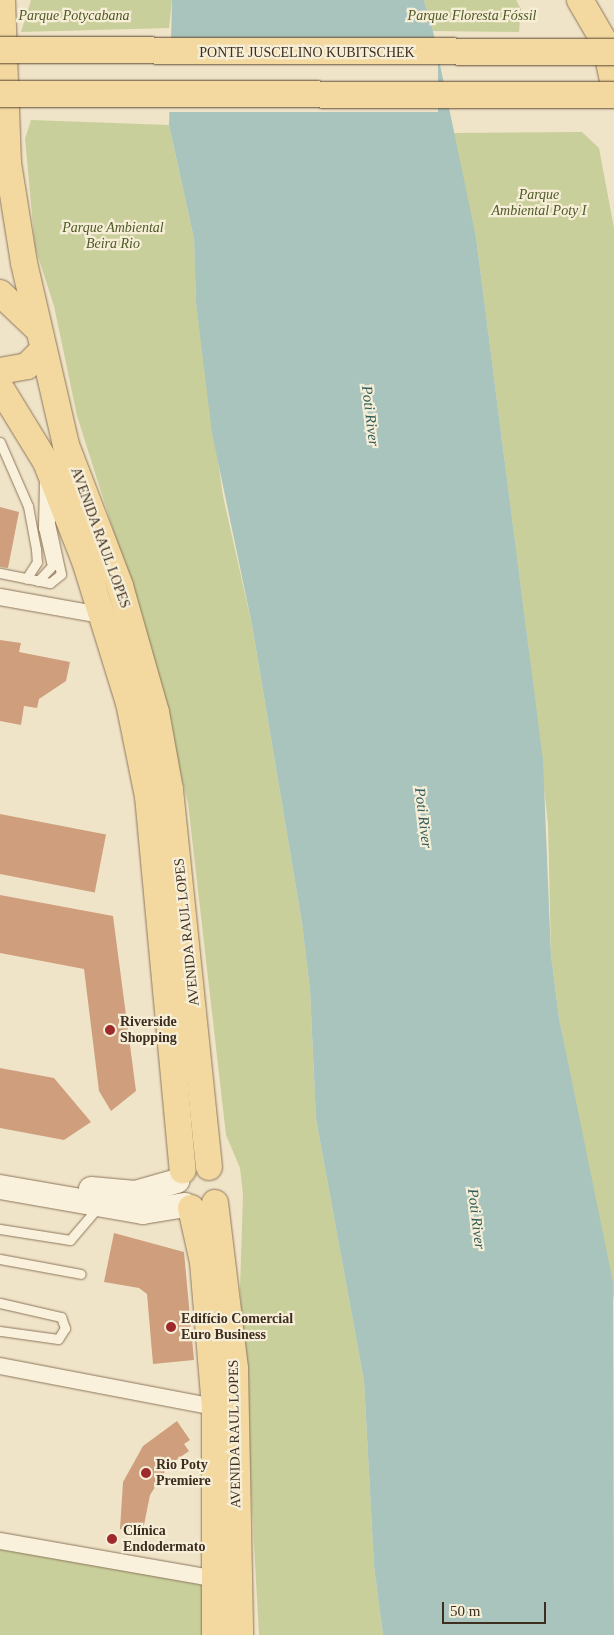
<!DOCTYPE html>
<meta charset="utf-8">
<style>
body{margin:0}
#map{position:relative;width:614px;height:1635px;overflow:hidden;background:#f0e4c8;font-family:Georgia,serif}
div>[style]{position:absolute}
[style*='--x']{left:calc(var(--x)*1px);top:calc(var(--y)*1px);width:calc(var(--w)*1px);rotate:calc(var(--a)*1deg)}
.green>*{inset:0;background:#c9cf9b}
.water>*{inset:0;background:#a9c4bc}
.pier>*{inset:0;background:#f0e4c8;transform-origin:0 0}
.building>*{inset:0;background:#cf9f7d;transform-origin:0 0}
.roads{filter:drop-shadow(0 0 1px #8d765c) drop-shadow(0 0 1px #8d765c)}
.lane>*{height:9px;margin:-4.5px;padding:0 4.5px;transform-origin:4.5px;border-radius:4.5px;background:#faf1dc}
.street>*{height:16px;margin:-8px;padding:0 8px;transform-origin:8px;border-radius:8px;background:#faf1dc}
.secondary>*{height:24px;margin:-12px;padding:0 12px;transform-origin:12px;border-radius:12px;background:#faf1dc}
.primary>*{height:26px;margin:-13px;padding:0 13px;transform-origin:13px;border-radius:13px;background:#f3d9a0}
.bridges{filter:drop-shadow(0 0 1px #5b4430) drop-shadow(0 0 1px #5b4430)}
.primary-bridge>*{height:26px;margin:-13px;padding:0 13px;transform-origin:13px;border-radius:13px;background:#f3d9a0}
.dots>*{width:14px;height:14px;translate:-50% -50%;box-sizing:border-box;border:2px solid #f7eed8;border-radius:50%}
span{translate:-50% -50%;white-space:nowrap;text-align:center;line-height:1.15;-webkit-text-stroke:4.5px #f7eed8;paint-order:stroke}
.park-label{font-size:14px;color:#4d5a26;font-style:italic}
.street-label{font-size:14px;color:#3d2e20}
.poi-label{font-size:14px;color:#3d2e20;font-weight:700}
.left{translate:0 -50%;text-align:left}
.water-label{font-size:15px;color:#2f5d5a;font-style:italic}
.scale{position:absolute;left:442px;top:1602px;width:104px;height:22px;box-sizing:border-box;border:2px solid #3d2e20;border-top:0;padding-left:6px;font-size:15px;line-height:18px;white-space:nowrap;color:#3d2e20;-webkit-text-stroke:4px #f7eed8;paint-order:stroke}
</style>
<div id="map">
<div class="green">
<div style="clip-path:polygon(31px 0,172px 0,169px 28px,21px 32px)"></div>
<div style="clip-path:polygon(424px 0,516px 0,521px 9px,519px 32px,433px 31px)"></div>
<div style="clip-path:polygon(31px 120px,169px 125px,194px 239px,196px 303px,223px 496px,252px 625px,302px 923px,310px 990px,316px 1119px,364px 1381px,374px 1566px,383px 1635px,259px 1635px,240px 1289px,243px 1195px,240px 1168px,226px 1135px,188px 803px,131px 586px,77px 416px,54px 306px,35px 247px,25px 139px)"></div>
<div style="clip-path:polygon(582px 132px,599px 148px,614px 228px,614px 1300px,559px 1018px,551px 955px,548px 824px,527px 636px,476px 237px,452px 133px)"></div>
<div style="clip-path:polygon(0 1546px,202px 1585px,203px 1635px,0 1635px)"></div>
</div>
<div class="water">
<div style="clip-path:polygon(172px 0,424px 0,433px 31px,476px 237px,543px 760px,551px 955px,559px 1018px,613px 1282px,614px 1635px,383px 1635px,374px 1566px,364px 1381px,316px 1119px,310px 990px,302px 923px,252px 625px,212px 433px,196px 303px,194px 239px,169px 125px)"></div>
</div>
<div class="pier">
<div style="left:167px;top:41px;width:271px;height:71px"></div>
</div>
<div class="building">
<div style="clip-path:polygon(0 507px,19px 512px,8px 568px,0 567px)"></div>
<div style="clip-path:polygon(0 640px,21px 643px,19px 652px,70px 662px,66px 681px,39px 699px,37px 708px,24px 706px,21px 725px,0 721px)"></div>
<div style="left:0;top:814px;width:108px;height:59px;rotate:11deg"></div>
<div style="clip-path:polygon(0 895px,113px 916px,136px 1091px,111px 1111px,99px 1091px,84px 969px,0 953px)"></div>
<div style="clip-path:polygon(0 1068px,54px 1078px,91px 1122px,64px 1140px,0 1128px)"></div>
<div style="clip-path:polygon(114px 1233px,184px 1252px,194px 1360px,153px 1364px,147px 1294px,139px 1288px,104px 1282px)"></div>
<div style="clip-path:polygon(177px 1421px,190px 1440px,184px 1444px,189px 1451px,169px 1465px,150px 1495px,143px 1530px,120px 1529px,123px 1482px,143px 1446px)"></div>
</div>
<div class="roads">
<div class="lane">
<div style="--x:0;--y:442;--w:70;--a:66.4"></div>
<div style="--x:28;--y:506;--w:44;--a:79.5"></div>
<div style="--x:36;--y:549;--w:13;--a:86"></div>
<div style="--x:37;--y:562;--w:20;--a:123"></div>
<div style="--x:0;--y:573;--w:51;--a:11.3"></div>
<div style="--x:50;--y:583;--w:14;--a:-39"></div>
<div style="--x:61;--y:574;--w:52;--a:-102.2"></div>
<div style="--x:50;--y:523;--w:27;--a:-90"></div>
<div style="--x:38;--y:581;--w:21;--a:-47"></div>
<div style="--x:52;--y:566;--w:39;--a:-103"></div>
<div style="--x:43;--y:528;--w:48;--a:-88.8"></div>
<div style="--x:0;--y:1229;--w:71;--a:8.9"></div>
<div style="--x:70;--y:1240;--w:45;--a:-49.5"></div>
<div style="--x:0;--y:1259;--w:82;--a:10.5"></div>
<div style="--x:0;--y:1303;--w:63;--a:12.9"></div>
<div style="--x:61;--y:1317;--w:12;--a:70"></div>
<div style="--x:65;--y:1328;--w:13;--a:122"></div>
<div style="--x:58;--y:1339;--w:59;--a:-172.1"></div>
</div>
<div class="street">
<div style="--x:0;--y:597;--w:103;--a:10.1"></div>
<div style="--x:0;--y:1366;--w:219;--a:10.8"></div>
<div style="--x:0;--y:1541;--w:216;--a:9.9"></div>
</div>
<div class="secondary">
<div style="--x:0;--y:1187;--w:145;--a:9.9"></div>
<div style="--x:143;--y:1212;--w:43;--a:-9.5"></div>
<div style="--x:91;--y:1189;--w:44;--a:5.2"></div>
<div style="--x:135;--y:1193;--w:44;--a:-15.9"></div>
</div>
<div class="primary">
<div style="--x:2;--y:0;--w:163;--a:87.9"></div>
<div style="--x:8;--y:163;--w:101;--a:80.9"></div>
<div style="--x:24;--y:263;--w:187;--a:77"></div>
<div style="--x:66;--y:445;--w:151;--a:69"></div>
<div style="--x:120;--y:586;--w:131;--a:74.1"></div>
<div style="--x:156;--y:712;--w:79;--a:79.8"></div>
<div style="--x:170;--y:790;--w:379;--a:84.1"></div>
<div style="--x:580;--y:0;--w:50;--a:59.8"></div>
<div style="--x:605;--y:43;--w:43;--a:77.9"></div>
<div style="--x:0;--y:293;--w:52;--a:43.5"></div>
<div style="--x:0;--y:371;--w:27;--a:-10"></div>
<div style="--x:27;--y:366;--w:23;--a:-45"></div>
<div style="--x:0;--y:387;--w:88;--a:58.5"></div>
<div style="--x:46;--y:462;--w:106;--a:68.5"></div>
<div style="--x:85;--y:561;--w:149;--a:72.8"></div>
<div style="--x:129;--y:703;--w:95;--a:78.5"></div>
<div style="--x:148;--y:796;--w:376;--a:84.7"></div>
<div style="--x:215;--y:1203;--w:166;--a:83.1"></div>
<div style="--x:235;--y:1368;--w:267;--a:88.9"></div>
<div style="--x:191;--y:1208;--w:55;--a:77.5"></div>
<div style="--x:203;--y:1262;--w:145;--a:85.3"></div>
<div style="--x:215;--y:1407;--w:228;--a:90"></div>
</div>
</div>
<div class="bridges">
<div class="primary-bridge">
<div style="--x:0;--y:50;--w:614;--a:0.19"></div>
<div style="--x:0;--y:94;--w:614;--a:0.09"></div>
</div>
</div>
<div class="dots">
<div style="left:110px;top:1030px;background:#9e2a2b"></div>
<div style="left:171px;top:1327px;background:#9e2a2b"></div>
<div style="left:146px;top:1473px;background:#9e2a2b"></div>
<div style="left:112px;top:1539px;background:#9e2a2b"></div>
</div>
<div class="park-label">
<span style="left:74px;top:16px">Parque Potycabana</span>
<span style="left:472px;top:16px">Parque Floresta Fóssil</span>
<span style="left:539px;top:203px">Parque<br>Ambiental Poty I</span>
<span style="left:113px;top:236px">Parque Ambiental<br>Beira Rio</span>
</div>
<div class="street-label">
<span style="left:307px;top:53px">PONTE JUSCELINO KUBITSCHEK</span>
<span style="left:100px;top:538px;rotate:70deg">AVENIDA RAUL LOPES</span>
<span style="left:187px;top:932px;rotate:-96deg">AVENIDA RAUL LOPES</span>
<span style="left:235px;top:1434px;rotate:-91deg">AVENIDA RAUL LOPES</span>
</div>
<div class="poi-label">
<span class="left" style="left:120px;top:1030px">Riverside<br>Shopping</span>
<span class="left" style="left:181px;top:1327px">Edifício Comercial<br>Euro Business</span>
<span class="left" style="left:156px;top:1473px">Rio Poty<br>Premiere</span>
<span class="left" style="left:123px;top:1539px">Clínica<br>Endodermato</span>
</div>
<div class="water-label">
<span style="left:370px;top:416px;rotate:83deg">Poti River</span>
<span style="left:423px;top:818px;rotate:83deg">Poti River</span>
<span style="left:476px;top:1219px;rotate:83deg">Poti River</span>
</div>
<div class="scale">50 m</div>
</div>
